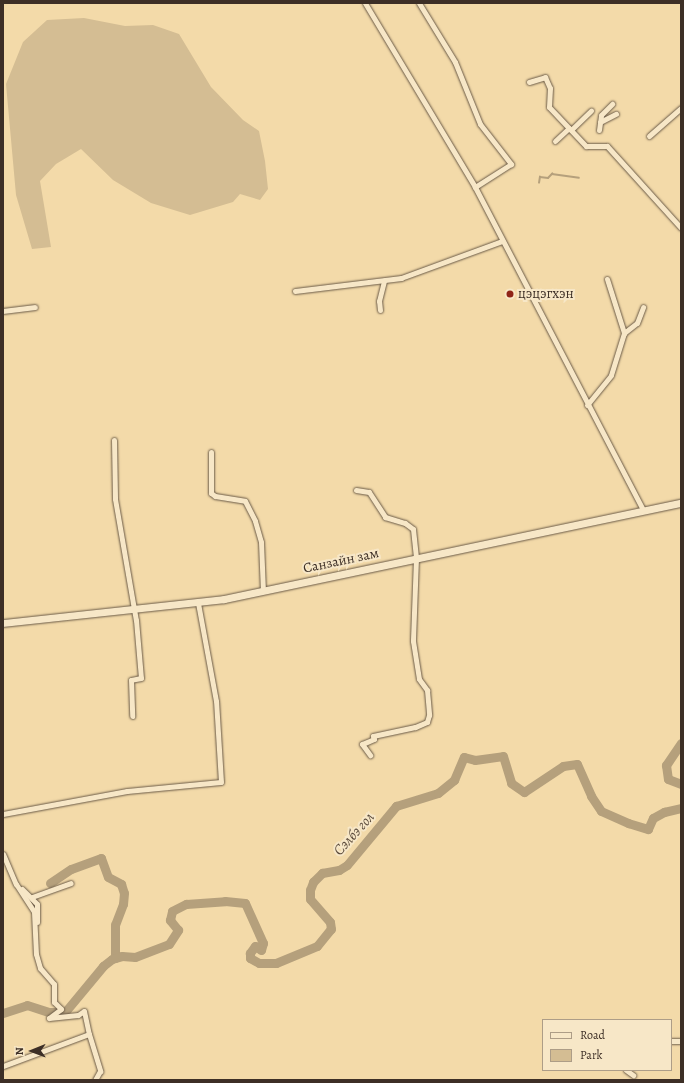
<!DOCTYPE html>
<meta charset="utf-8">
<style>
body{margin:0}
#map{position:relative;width:684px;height:1083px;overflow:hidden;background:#f3daa9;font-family:Alegreya,serif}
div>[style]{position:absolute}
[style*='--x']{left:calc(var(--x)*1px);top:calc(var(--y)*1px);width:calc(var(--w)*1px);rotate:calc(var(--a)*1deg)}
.green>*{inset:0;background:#d4bd93}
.stream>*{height:1.5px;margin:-0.75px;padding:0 0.75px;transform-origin:0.75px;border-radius:0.75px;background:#b5a07c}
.river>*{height:9px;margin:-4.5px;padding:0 4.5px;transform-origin:4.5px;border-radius:4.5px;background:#b5a07c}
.roads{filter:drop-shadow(0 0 1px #6a5a47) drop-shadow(0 0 1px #6a5a47)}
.street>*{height:5px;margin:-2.5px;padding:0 2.5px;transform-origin:2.5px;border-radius:2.5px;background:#f7e7c7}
.secondary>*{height:7px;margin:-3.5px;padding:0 3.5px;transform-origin:3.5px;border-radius:3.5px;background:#f7e7c7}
.dots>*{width:11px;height:11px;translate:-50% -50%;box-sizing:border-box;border:2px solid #f7e7c7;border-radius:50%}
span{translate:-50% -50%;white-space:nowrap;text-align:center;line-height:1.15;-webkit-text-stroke:4px #f7e7c7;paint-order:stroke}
.poi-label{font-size:14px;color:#3d2f26}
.left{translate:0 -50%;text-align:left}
.street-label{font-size:14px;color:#3d2f26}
.water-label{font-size:15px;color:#5b4b3c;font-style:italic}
.frame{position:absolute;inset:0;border:4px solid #3d2f26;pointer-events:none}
.legend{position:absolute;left:542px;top:1019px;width:130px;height:52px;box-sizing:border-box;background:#f7e7c7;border:1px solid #ad9d87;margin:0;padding:5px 7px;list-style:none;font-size:12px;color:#3d2f26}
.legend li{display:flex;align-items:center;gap:8px;height:20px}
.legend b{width:20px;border:1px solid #ad9d87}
.north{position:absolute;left:12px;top:1031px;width:40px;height:40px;-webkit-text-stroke:3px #f7e7c7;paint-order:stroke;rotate:269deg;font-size:11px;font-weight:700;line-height:16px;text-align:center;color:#3d2f26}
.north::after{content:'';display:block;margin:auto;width:14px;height:18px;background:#3d2f26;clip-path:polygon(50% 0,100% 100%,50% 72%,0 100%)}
</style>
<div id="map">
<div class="green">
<div style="clip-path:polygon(84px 18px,125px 26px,153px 25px,179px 34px,211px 87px,243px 120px,259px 131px,265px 161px,268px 189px,260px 200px,240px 194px,233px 202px,190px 215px,151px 203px,113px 180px,81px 149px,56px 164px,40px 181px,51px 247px,32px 249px,16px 195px,6px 84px,23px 42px,47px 20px)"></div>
</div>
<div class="stream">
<div style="--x:539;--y:183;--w:6;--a:-81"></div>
<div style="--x:540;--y:177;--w:8;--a:7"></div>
<div style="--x:548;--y:178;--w:6;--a:-45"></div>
<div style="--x:552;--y:174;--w:27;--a:8"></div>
</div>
<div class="river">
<div style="--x:681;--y:743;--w:27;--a:124"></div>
<div style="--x:666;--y:765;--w:14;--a:82"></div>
<div style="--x:668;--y:779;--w:14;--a:21"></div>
<div style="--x:50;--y:883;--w:25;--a:-34"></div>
<div style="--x:71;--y:869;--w:32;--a:-20"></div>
<div style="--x:101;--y:858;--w:20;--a:70"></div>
<div style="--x:108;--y:877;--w:15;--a:28"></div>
<div style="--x:121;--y:884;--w:9;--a:72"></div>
<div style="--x:124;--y:893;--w:11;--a:95"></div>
<div style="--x:123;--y:904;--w:22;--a:111"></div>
<div style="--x:115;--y:925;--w:33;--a:90"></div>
<div style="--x:3;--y:1013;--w:25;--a:-18"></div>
<div style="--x:27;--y:1005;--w:23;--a:18"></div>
<div style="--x:49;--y:1012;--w:16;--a:0"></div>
<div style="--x:65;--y:1012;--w:60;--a:-50.4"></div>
<div style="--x:103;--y:966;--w:11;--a:-38"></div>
<div style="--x:112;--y:959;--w:10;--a:-17"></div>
<div style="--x:122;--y:956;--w:13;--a:4"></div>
<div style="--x:135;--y:957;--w:36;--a:-21"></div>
<div style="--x:169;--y:944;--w:17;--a:-57"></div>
<div style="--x:178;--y:930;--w:13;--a:-129"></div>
<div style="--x:170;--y:920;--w:9;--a:-77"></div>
<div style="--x:172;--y:911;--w:16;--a:-27"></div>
<div style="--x:186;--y:904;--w:39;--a:-4"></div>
<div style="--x:225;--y:901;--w:20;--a:6"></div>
<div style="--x:245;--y:903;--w:44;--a:65.8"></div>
<div style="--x:263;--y:943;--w:7;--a:106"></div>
<div style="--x:261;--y:950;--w:7;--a:-146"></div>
<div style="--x:255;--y:946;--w:9;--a:126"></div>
<div style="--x:250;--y:953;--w:5;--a:90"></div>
<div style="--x:250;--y:958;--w:10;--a:29"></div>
<div style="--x:259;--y:963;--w:17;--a:0"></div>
<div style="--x:276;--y:963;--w:44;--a:-22.5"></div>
<div style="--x:317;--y:946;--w:22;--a:-51"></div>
<div style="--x:331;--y:929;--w:7;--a:-98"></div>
<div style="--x:330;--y:922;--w:30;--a:-131"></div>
<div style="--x:310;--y:899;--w:9;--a:-90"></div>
<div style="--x:310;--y:890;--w:9;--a:-69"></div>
<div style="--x:313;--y:882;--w:13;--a:-45"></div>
<div style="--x:322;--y:873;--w:17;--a:-10"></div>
<div style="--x:339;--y:870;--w:9;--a:-32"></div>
<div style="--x:347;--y:865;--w:77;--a:-50.3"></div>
<div style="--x:396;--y:806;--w:44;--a:-17.2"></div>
<div style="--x:438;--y:793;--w:21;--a:-39"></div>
<div style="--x:454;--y:780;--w:25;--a:-67"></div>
<div style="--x:464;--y:757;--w:11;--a:15"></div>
<div style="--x:475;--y:760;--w:28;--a:-8"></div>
<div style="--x:503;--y:756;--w:28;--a:73"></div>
<div style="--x:511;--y:783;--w:16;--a:35"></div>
<div style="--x:524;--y:792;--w:47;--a:-33.7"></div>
<div style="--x:563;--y:766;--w:14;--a:-8"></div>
<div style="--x:577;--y:764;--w:35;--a:66"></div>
<div style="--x:591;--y:796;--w:18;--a:56"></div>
<div style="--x:601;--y:811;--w:30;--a:24"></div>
<div style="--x:628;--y:823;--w:21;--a:17"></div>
<div style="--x:648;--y:829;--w:12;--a:-66"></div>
<div style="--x:653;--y:818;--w:13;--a:-29"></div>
<div style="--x:664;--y:812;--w:17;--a:-13"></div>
</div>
<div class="roads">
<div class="street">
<div style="--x:365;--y:3;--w:214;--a:59.1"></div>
<div style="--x:475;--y:187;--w:364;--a:62.5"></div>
<div style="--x:419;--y:3;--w:69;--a:58.6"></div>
<div style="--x:455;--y:62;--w:67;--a:68"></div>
<div style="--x:480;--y:124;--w:51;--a:52.2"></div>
<div style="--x:511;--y:164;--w:43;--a:147.4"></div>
<div style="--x:529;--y:82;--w:17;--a:-17"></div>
<div style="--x:545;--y:77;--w:12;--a:66"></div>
<div style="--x:550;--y:88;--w:19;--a:93"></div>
<div style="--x:549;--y:107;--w:54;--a:46.5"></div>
<div style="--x:586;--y:146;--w:21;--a:0"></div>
<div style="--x:607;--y:146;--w:110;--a:47.9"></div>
<div style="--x:600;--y:122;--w:18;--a:-27"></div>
<div style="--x:571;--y:130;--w:28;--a:-44"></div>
<div style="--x:599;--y:130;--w:15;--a:-82"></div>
<div style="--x:601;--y:115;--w:16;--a:-45"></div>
<div style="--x:649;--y:136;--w:43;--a:-41.2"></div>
<div style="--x:555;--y:141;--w:19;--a:-43"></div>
<div style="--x:607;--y:279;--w:57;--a:72.5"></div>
<div style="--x:295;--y:291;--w:107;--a:-7"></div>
<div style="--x:401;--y:278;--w:108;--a:-20.1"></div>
<div style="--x:380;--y:310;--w:9;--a:-96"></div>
<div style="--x:379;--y:301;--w:21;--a:-76"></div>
<div style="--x:3;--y:311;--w:32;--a:-7"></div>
<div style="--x:587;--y:405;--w:38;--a:-51"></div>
<div style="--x:611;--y:375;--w:44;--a:-72.8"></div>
<div style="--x:624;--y:333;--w:16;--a:-38"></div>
<div style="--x:637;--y:323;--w:17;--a:-69"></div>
<div style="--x:114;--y:440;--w:59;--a:89"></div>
<div style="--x:115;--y:499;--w:123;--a:80.2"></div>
<div style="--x:136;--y:620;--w:58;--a:85.1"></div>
<div style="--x:141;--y:678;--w:10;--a:169"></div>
<div style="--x:131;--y:680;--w:36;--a:88"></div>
<div style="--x:211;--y:452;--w:41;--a:90"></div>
<div style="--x:211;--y:493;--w:5;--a:37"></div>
<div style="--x:215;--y:496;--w:30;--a:9"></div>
<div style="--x:245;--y:501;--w:22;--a:63"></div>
<div style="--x:255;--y:521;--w:22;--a:74"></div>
<div style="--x:261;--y:542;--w:49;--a:87.7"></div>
<div style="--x:356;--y:490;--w:13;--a:9"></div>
<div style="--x:369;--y:492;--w:30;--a:57"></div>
<div style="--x:385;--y:517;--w:21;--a:17"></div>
<div style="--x:405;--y:523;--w:10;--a:37"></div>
<div style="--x:413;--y:529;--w:29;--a:84"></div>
<div style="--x:416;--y:558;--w:83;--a:92.1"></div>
<div style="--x:413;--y:641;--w:38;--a:81"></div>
<div style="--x:419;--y:679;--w:14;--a:54"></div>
<div style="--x:427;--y:690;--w:25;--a:85"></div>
<div style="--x:429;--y:715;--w:7;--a:106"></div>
<div style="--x:427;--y:722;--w:13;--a:157"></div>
<div style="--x:415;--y:727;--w:43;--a:167.9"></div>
<div style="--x:373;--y:736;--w:3;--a:72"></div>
<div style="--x:374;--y:739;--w:13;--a:157"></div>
<div style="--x:362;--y:744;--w:14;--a:54"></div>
<div style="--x:3;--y:814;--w:126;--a:-10.5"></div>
<div style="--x:127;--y:791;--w:94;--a:-5.5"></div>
<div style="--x:221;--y:782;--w:81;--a:-93.5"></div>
<div style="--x:216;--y:701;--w:100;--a:-100.4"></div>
<div style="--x:3;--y:854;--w:33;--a:67"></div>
<div style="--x:16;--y:884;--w:33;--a:57"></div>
<div style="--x:34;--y:912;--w:42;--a:87.3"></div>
<div style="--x:36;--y:954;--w:15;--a:74"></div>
<div style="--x:40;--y:968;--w:21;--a:49"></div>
<div style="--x:54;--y:984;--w:18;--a:90"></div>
<div style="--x:54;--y:1002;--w:10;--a:45"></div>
<div style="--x:61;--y:1009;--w:15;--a:143"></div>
<div style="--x:49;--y:1018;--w:29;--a:-6"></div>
<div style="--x:78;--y:1015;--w:7;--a:-34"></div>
<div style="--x:84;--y:1011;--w:24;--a:78"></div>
<div style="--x:89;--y:1034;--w:92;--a:159.6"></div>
<div style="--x:22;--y:889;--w:21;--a:45"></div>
<div style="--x:37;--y:904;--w:18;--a:90"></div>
<div style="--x:32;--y:897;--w:41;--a:-19.7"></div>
<div style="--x:89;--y:1034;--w:39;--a:73"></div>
<div style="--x:100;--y:1071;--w:10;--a:119"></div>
<div style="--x:671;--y:1041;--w:10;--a:0"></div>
<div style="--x:626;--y:1070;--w:9;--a:36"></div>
</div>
<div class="secondary">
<div style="--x:3;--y:623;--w:222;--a:-6.2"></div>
<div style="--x:224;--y:599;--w:467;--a:-11.9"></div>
</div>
</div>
<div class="dots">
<div style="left:510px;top:294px;background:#8f2418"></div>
</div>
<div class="poi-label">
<span class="left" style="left:518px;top:294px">цэцэгхэн</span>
</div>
<div class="street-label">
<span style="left:341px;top:561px;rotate:-12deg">Санзайн зам</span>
</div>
<div class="water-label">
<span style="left:354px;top:834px;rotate:-48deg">Сэлбэ гол</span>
</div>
<div class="frame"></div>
<ul class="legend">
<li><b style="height:5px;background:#f7e7c7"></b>Road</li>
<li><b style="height:11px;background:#d4bd93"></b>Park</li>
</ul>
<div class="north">N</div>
</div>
